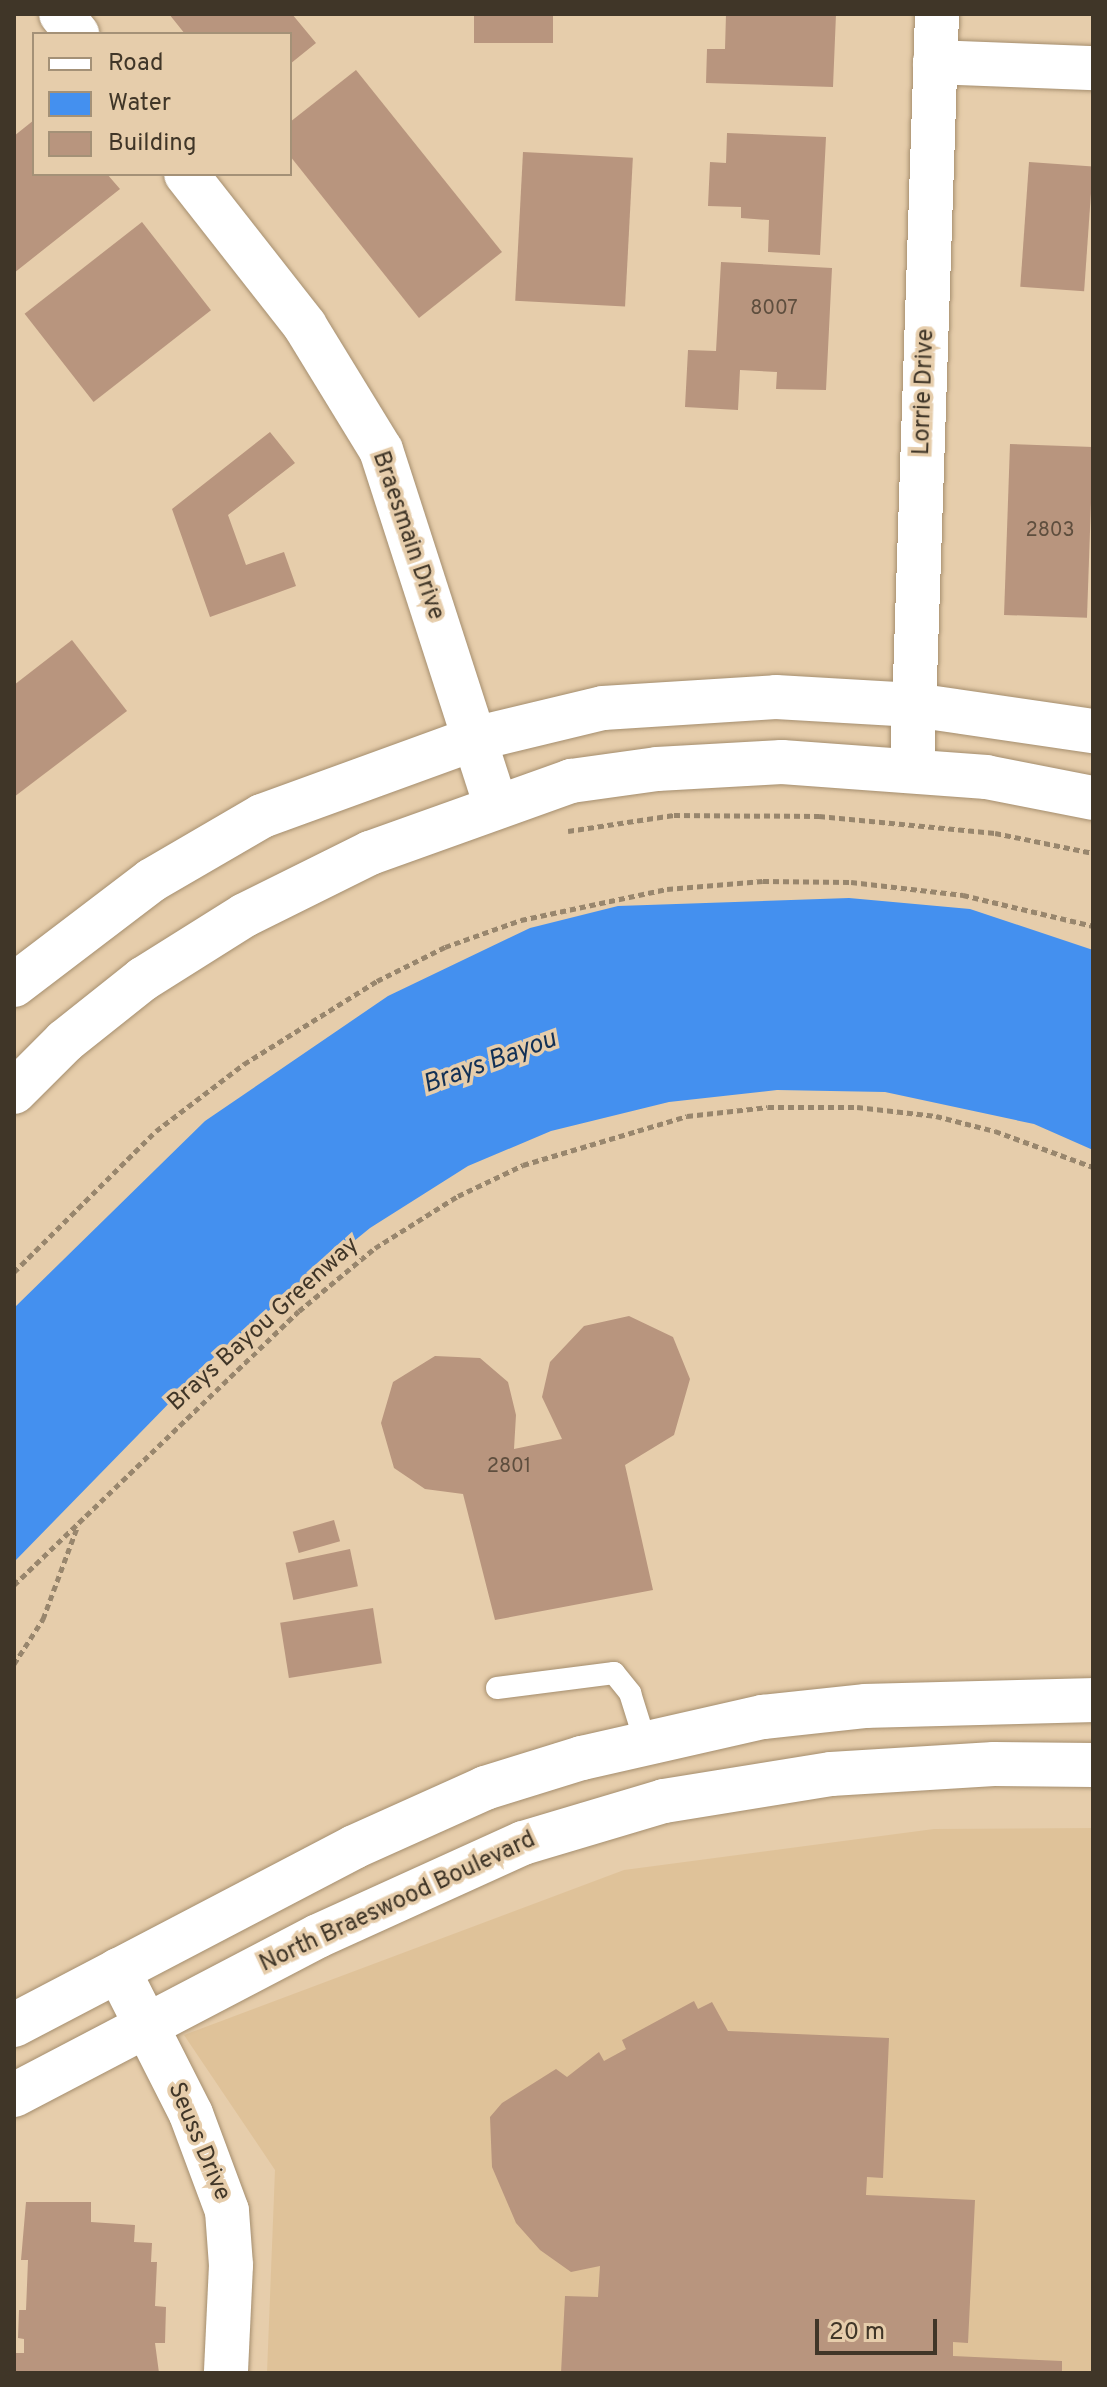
<!DOCTYPE html>
<style>
body{margin:0}
#map{position:relative;width:1107px;height:2387px;overflow:hidden;background:#e6cdab;font-family:Overpass,sans-serif}
div>[style]{position:absolute}
[style*='--x']{left:calc(var(--x)*1px);top:calc(var(--y)*1px);width:calc(var(--w)*1px);rotate:calc(var(--a)*1deg)}
.built>*{inset:0;background:#dfc299}
.water>*{inset:0;background:#4490ef}
.building>*{inset:0;background:#b8957e;transform-origin:0 0}
.path>*{height:5px;margin-top:-2.5px;transform-origin:0;background:repeating-linear-gradient(90deg,#98866d 0 6px,transparent 0 10px)}
.roads{filter:drop-shadow(0 0 2px #a58e6e) drop-shadow(0 0 2px #a58e6e)}
.lane>*{height:22px;margin:-11px;padding:0 11px;transform-origin:11px;border-radius:11px;background:#fff}
.street>*{height:44px;margin:-22px;padding:0 22px;transform-origin:22px;border-radius:22px;background:#fff}
.secondary>*{height:44px;margin:-22px;padding:0 22px;transform-origin:22px;border-radius:22px;background:#fff}
span{translate:-50% -50%;white-space:nowrap;text-align:center;line-height:1.15;-webkit-text-stroke:7px #e6cdab;paint-order:stroke}
.number-label{font-size:20px;color:#5e4e3e}
.number-label span{-webkit-text-stroke-width:0}
.street-label{font-size:24px;color:#403628}
.water-label{font-size:26px;color:#123055;font-style:italic}
.frame{position:absolute;inset:0;border:16px solid #403628;pointer-events:none}
.legend{position:absolute;left:32px;top:32px;width:260px;height:144px;box-sizing:border-box;background:#e6cdab;border:2px solid #a49177;margin:0;padding:10px 14px;list-style:none;font-size:24px;color:#403628}
.legend li{display:flex;align-items:center;gap:16px;height:40px}
.legend b{width:40px;border:2px solid #a49177}
.scale{position:absolute;left:815px;top:2319px;width:122px;height:36px;box-sizing:border-box;border:4px solid #403628;border-top:0;padding-left:10px;font-size:24px;line-height:28px;white-space:nowrap;color:#403628;-webkit-text-stroke:6px #e6cdab;paint-order:stroke}
</style>
<div id="map">
<div class="built">
<div style="clip-path:polygon(1093px 1828px,1093px 2373px,267px 2373px,275px 2170px,184px 2035px,624px 1870px,934px 1829px)"></div>
</div>
<div class="water">
<div style="clip-path:polygon(849px 898px,970px 909px,1093px 950px,1093px 1150px,1034px 1124px,885px 1092px,777px 1090px,669px 1102px,551px 1131px,468px 1166px,370px 1228px,222px 1349px,14px 1562px,14px 1308px,205px 1121px,388px 996px,530px 928px,618px 906px)"></div>
</div>
<div class="building">
<div style="clip-path:polygon(169px 14px,292px 14px,316px 43px,290px 64px,290px 34px,185px 34px)"></div>
<div style="left:474px;top:14px;width:79px;height:29px"></div>
<div style="clip-path:polygon(726px 14px,836px 14px,833px 87px,706px 83px,707px 49px,725px 49px)"></div>
<div style="clip-path:polygon(356px 70px,502px 252px,419px 318px,290px 156px,290px 122px)"></div>
<div style="clip-path:polygon(34px 120px,34px 174px,107px 174px,120px 189px,14px 273px,14px 136px)"></div>
<div style="clip-path:polygon(727px 133px,826px 137px,820px 255px,768px 252px,769px 220px,741px 218px,741px 207px,708px 206px,710px 162px,726px 163px)"></div>
<div style="left:523px;top:152px;width:110px;height:149px;rotate:3deg"></div>
<div style="left:1029px;top:162px;width:64px;height:125px;rotate:4deg"></div>
<div style="left:142px;top:222px;width:112px;height:149px;rotate:52deg"></div>
<div style="clip-path:polygon(721px 262px,832px 268px,826px 390px,776px 389px,777px 372px,740px 370px,738px 410px,685px 407px,688px 350px,716px 351px)"></div>
<div style="clip-path:polygon(270px 432px,295px 463px,228px 515px,246px 565px,284px 552px,296px 586px,210px 617px,172px 509px)"></div>
<div style="left:1010px;top:444px;width:83px;height:171px;rotate:2deg"></div>
<div style="clip-path:polygon(72px 640px,127px 711px,14px 797px,14px 685px)"></div>
<div style="clip-path:polygon(629px 1316px,673px 1337px,690px 1379px,674px 1435px,625px 1465px,653px 1590px,495px 1620px,463px 1494px,425px 1489px,394px 1468px,381px 1423px,393px 1382px,435px 1356px,480px 1358px,508px 1382px,516px 1415px,514px 1449px,562px 1439px,542px 1397px,550px 1362px,584px 1326px)"></div>
<div style="left:334px;top:1520px;width:22px;height:43px;rotate:74deg"></div>
<div style="left:350px;top:1549px;width:38px;height:66px;rotate:78deg"></div>
<div style="left:373px;top:1608px;width:56px;height:94px;rotate:81deg"></div>
<div style="clip-path:polygon(694px 2001px,698px 2009px,712px 2002px,728px 2031px,889px 2038px,883px 2178px,867px 2177px,866px 2195px,975px 2200px,968px 2343px,953px 2342px,953px 2356px,1062px 2361px,1062px 2373px,561px 2373px,565px 2296px,598px 2297px,600px 2266px,571px 2272px,540px 2250px,516px 2223px,492px 2167px,490px 2117px,502px 2103px,556px 2069px,567px 2077px,599px 2052px,604px 2061px,626px 2049px,622px 2040px)"></div>
<div style="clip-path:polygon(26px 2202px,91px 2202px,91px 2222px,135px 2225px,134px 2242px,152px 2243px,151px 2262px,157px 2262px,155px 2306px,166px 2307px,165px 2343px,155px 2343px,159px 2373px,14px 2373px,14px 2353px,24px 2353px,24px 2339px,18px 2338px,19px 2310px,26px 2310px,28px 2260px,21px 2260px)"></div>
</div>
<div class="path">
<div style="--x:568;--y:831;--w:107;--a:-8.6"></div>
<div style="--x:674;--y:815;--w:145;--a:0.4"></div>
<div style="--x:819;--y:816;--w:177;--a:5.5"></div>
<div style="--x:995;--y:833;--w:100;--a:11.5"></div>
<div style="--x:14;--y:1272;--w:200;--a:-44.8"></div>
<div style="--x:156;--y:1131;--w:111;--a:-37.3"></div>
<div style="--x:244;--y:1064;--w:157;--a:-32"></div>
<div style="--x:377;--y:981;--w:76;--a:-26.6"></div>
<div style="--x:445;--y:947;--w:81;--a:-19.6"></div>
<div style="--x:521;--y:920;--w:149;--a:-12"></div>
<div style="--x:667;--y:889;--w:96;--a:-4.8"></div>
<div style="--x:763;--y:881;--w:88;--a:0.7"></div>
<div style="--x:851;--y:882;--w:113;--a:6.6"></div>
<div style="--x:963;--y:895;--w:134;--a:13.4"></div>
<div style="--x:14;--y:1585;--w:395;--a:-43.9"></div>
<div style="--x:299;--y:1311;--w:99;--a:-39.7"></div>
<div style="--x:375;--y:1248;--w:98;--a:-32.1"></div>
<div style="--x:458;--y:1196;--w:72;--a:-25.5"></div>
<div style="--x:523;--y:1165;--w:171;--a:-16.6"></div>
<div style="--x:687;--y:1116;--w:81;--a:-6.3"></div>
<div style="--x:768;--y:1107;--w:89;--a:0"></div>
<div style="--x:857;--y:1107;--w:80;--a:6.5"></div>
<div style="--x:936;--y:1116;--w:61;--a:14.3"></div>
<div style="--x:995;--y:1131;--w:104;--a:20.2"></div>
<div style="--x:14;--y:1664;--w:54;--a:-57.2"></div>
<div style="--x:43;--y:1619;--w:100;--a:-69.6"></div>
</div>
<div class="roads">
<div class="lane">
<div style="--x:497;--y:1688;--w:118;--a:-7.3"></div>
<div style="--x:614;--y:1673;--w:26;--a:51"></div>
<div style="--x:630;--y:1693;--w:50;--a:72.6"></div>
</div>
<div class="street">
<div style="--x:61;--y:14;--w:26;--a:51"></div>
<div style="--x:935;--y:62;--w:158;--a:2.2"></div>
<div style="--x:186;--y:174;--w:193;--a:51.9"></div>
<div style="--x:305;--y:326;--w:145;--a:58.5"></div>
<div style="--x:381;--y:450;--w:373;--a:72.1"></div>
<div style="--x:912;--y:771;--w:757;--a:-88.11"></div>
<div style="--x:118;--y:1970;--w:161;--a:63.1"></div>
<div style="--x:191;--y:2114;--w:103;--a:69.6"></div>
<div style="--x:227;--y:2211;--w:54;--a:85.8"></div>
<div style="--x:231;--y:2265;--w:108;--a:92.7"></div>
</div>
<div class="secondary">
<div style="--x:14;--y:985;--w:173;--a:-37.3"></div>
<div style="--x:152;--y:880;--w:127;--a:-30.2"></div>
<div style="--x:262;--y:816;--w:226;--a:-20"></div>
<div style="--x:474;--y:739;--w:133;--a:-13.5"></div>
<div style="--x:603;--y:708;--w:173;--a:-3.6"></div>
<div style="--x:776;--y:697;--w:138;--a:3.3"></div>
<div style="--x:914;--y:705;--w:181;--a:8.3"></div>
<div style="--x:14;--y:1092;--w:72;--a:-45"></div>
<div style="--x:65;--y:1041;--w:100;--a:-38.5"></div>
<div style="--x:143;--y:979;--w:120;--a:-32.1"></div>
<div style="--x:245;--y:915;--w:140;--a:-26.4"></div>
<div style="--x:370;--y:853;--w:214;--a:-19.7"></div>
<div style="--x:571;--y:781;--w:87;--a:-7.9"></div>
<div style="--x:657;--y:769;--w:125;--a:-3.2"></div>
<div style="--x:782;--y:762;--w:205;--a:4.2"></div>
<div style="--x:986;--y:777;--w:109;--a:11.1"></div>
<div style="--x:14;--y:2025;--w:384;--a:-27.6"></div>
<div style="--x:354;--y:1847;--w:144;--a:-24.2"></div>
<div style="--x:485;--y:1788;--w:102;--a:-17.2"></div>
<div style="--x:582;--y:1758;--w:186;--a:-12.8"></div>
<div style="--x:763;--y:1717;--w:104;--a:-6.1"></div>
<div style="--x:866;--y:1706;--w:227;--a:-1.5"></div>
<div style="--x:14;--y:2095;--w:343;--a:-27.6"></div>
<div style="--x:318;--y:1936;--w:225;--a:-24.4"></div>
<div style="--x:523;--y:1843;--w:147;--a:-16.6"></div>
<div style="--x:664;--y:1801;--w:169;--a:-9.2"></div>
<div style="--x:831;--y:1774;--w:163;--a:-3.5"></div>
<div style="--x:994;--y:1764;--w:99;--a:0.6"></div>
</div>
</div>
<div class="number-label">
<span style="left:774px;top:309px">8007</span>
<span style="left:1050px;top:531px">2803</span>
<span style="left:509px;top:1467px">2801</span>
</div>
<div class="street-label">
<span style="left:925px;top:392px;rotate:-88deg">Lorrie Drive</span>
<span style="left:407px;top:536px;rotate:71deg">Braesmain Drive</span>
<span style="left:264px;top:1325px;rotate:-42deg">Brays Bayou Greenway</span>
<span style="left:398px;top:1903px;rotate:-25deg">North Braeswood Boulevard</span>
<span style="left:198px;top:2142px;rotate:67deg">Seuss Drive</span>
</div>
<div class="water-label">
<span style="left:490px;top:1063px;rotate:-20deg">Brays Bayou</span>
</div>
<div class="frame"></div>
<ul class="legend">
<li><b style="height:10px;background:#fff"></b>Road</li>
<li><b style="height:22px;background:#4490ef"></b>Water</li>
<li><b style="height:22px;background:#b8957e"></b>Building</li>
</ul>
<div class="scale">20 m</div>
</div>
